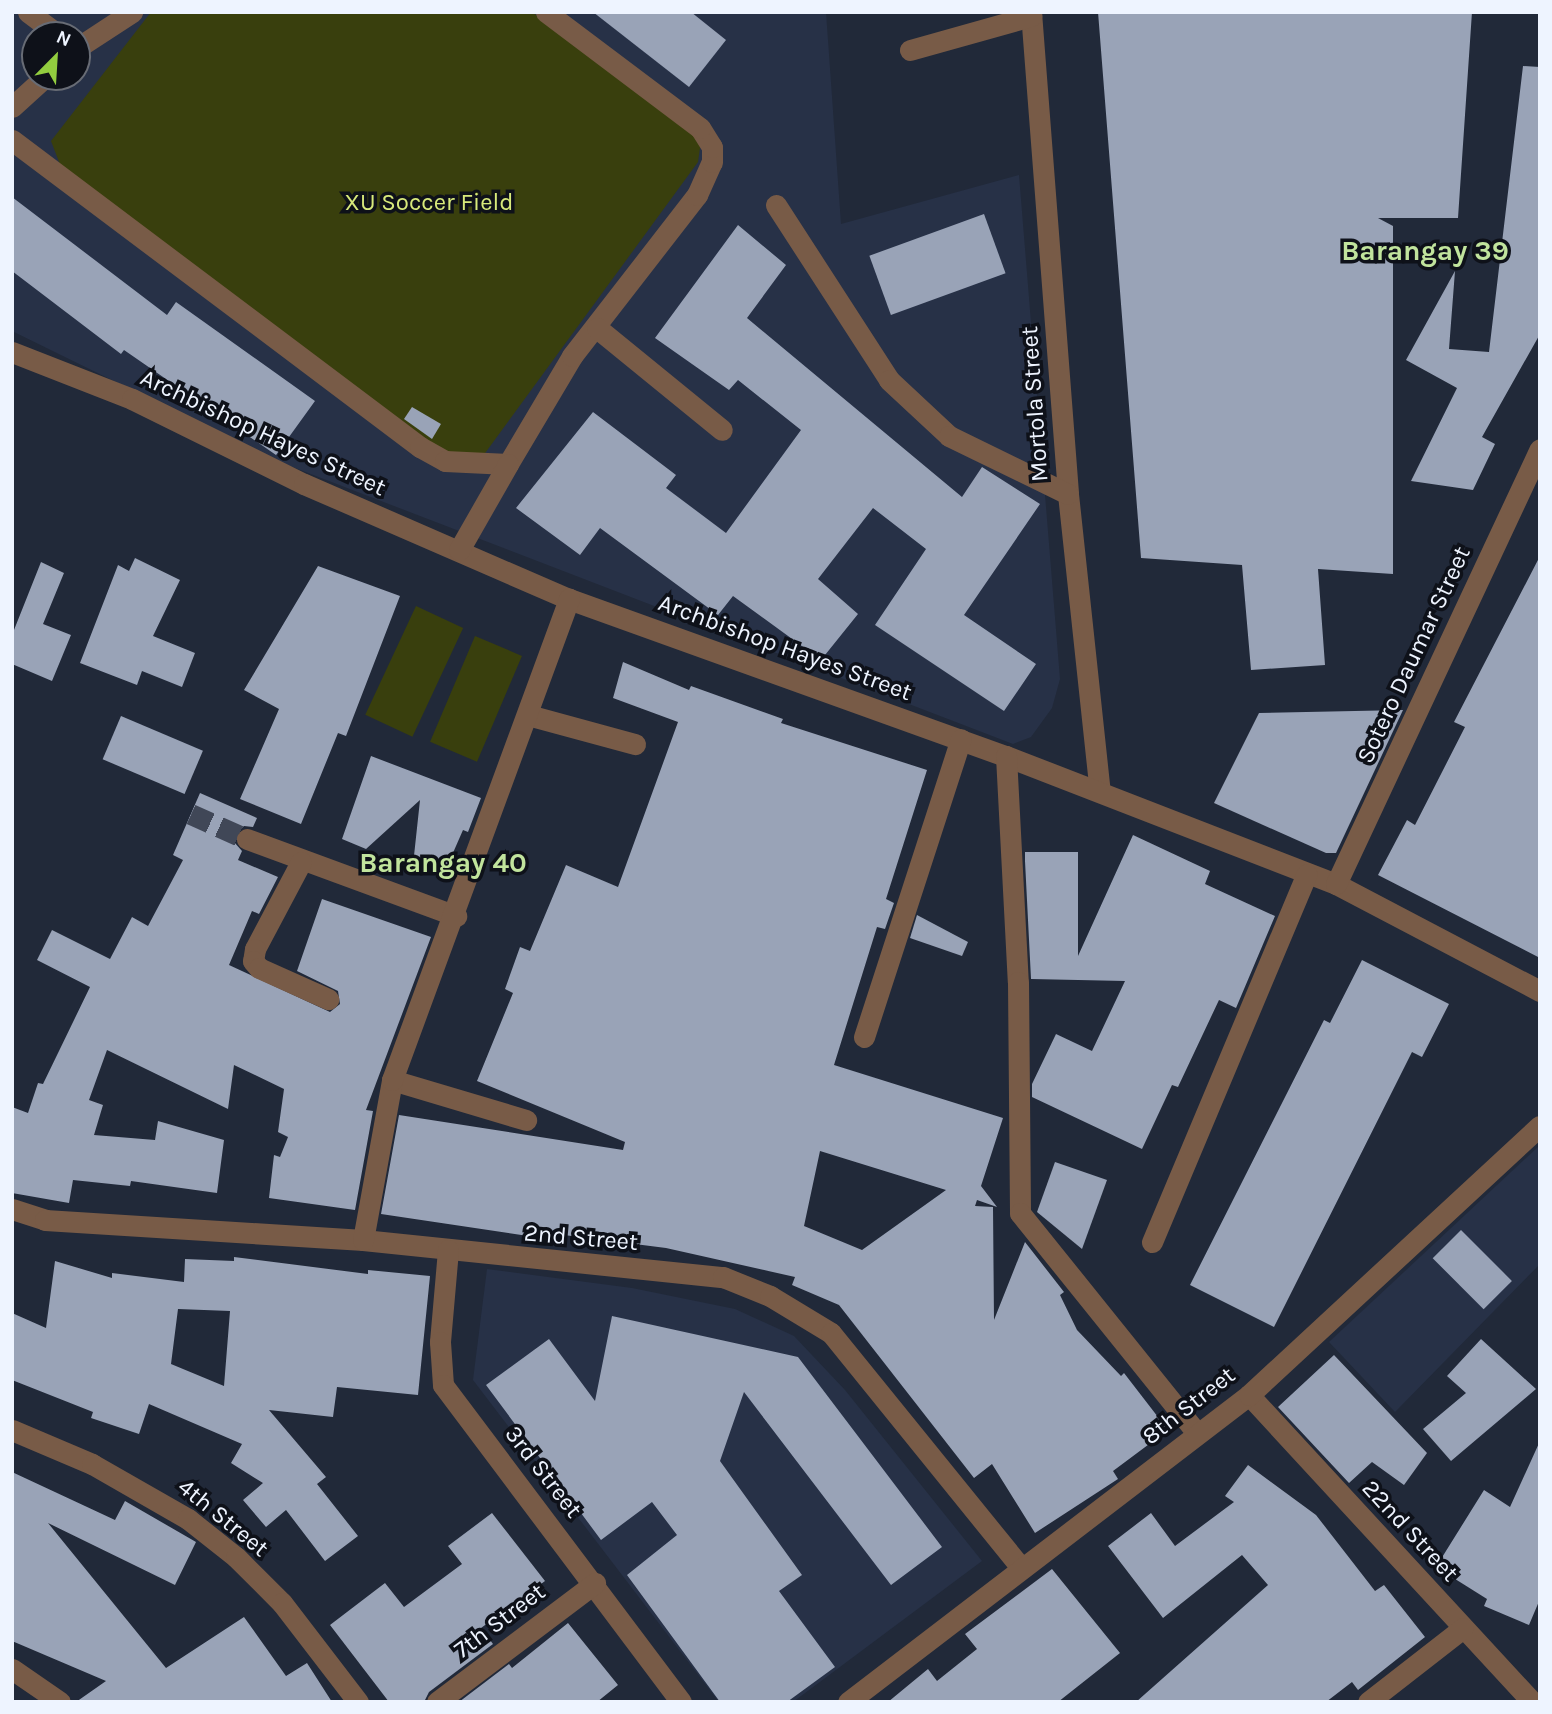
<!DOCTYPE html>
<style>
body{margin:0}
#map{position:relative;width:1552px;height:1714px;overflow:hidden;background:#212939;font-family:Karla,sans-serif}
div>[style]{position:absolute}
[style*='--x']{left:calc(var(--x)*1px);top:calc(var(--y)*1px);width:calc(var(--w)*1px);rotate:calc(var(--a)*1deg)}
.built>*{inset:0;background:#273147}
.green>*{inset:0;background:#393f0d;transform-origin:0 0}
.building>*{inset:0;background:#99a3b7;transform-origin:0 0}
.minor-tunnel>*{height:21px;margin-top:-10.5px;transform-origin:0;background:repeating-linear-gradient(90deg,#404757 0 21px,transparent 0 31px)}
.minor>*{height:21px;margin:-10.5px;padding:0 10.5px;transform-origin:10.5px;border-radius:10.5px;background:#785b47}
span{translate:-50% -50%;white-space:nowrap;text-align:center;line-height:1.15;-webkit-text-stroke:7px #0e1119;paint-order:stroke}
.park-label{font-size:24px;color:#d8ea7b}
.street-label{font-size:24px;color:#eef4ff}
.quarter-label{font-size:28px;color:#c1e49d;font-weight:700}
.frame{position:absolute;inset:0;border:14px solid #eef4ff;pointer-events:none}
.north{position:absolute;left:21px;top:21px;width:70px;height:70px;box-sizing:border-box;background:#0e1119;border:2px solid #686c75;border-radius:50%;rotate:24deg;font-size:19px;font-weight:700;line-height:28px;text-align:center;color:#eef4ff}
.north::after{content:'';display:block;margin:auto;width:24px;height:32px;background:#92cd3f;clip-path:polygon(50% 0,100% 100%,50% 72%,0 100%)}
</style>
<div id="map">
<div class="built">
<div style="clip-path:polygon(evenodd,12px 12px,826px 12px,841px 224px,1019px 175px,1060px 679px,1052px 708px,1031px 737px,1013px 744px,277px 461px,12px 331px,12px 12px,35px 35px,77px 35px,77px 77px,35px 77px,35px 35px)"></div>
<div style="clip-path:polygon(1540px 1145px,1540px 1264px,1395px 1412px,1329px 1342px)"></div>
<div style="clip-path:polygon(487px 1269px,632px 1288px,735px 1309px,794px 1336px,845px 1390px,982px 1561px,793px 1702px,719px 1702px,473px 1380px)"></div>
</div>
<div class="green">
<div style="clip-path:polygon(151px 12px,532px 12px,701px 141px,698px 162px,483px 456px,454px 460px,61px 167px,51px 141px)"></div>
<div style="left:416px;top:606px;width:52px;height:120px;rotate:25deg"></div>
<div style="left:475px;top:636px;width:51px;height:115px;rotate:23deg"></div>
</div>
<div class="building">
<div style="clip-path:polygon(593px 12px,691px 12px,726px 40px,689px 87px)"></div>
<div style="clip-path:polygon(1098px 12px,1472px 12px,1458px 218px,1378px 218px,1393px 226px,1393px 574px,1318px 569px,1325px 665px,1251px 670px,1242px 565px,1141px 558px)"></div>
<div style="clip-path:polygon(1523px 66px,1540px 67px,1540px 334px,1482px 437px,1495px 444px,1473px 490px,1411px 481px,1457px 388px,1406px 360px,1455px 271px,1449px 349px,1489px 352px)"></div>
<div style="clip-path:polygon(12px 197px,167px 315px,176px 302px,315px 401px,276px 455px,124px 350px,121px 354px,12px 271px)"></div>
<div style="left:984px;top:214px;width:63px;height:122px;rotate:70deg"></div>
<div style="clip-path:polygon(738px 225px,786px 265px,747px 318px,962px 497px,982px 467px,1040px 504px,964px 615px,1036px 664px,1004px 711px,875px 625px,926px 549px,873px 508px,818px 579px,858px 614px,821px 660px,733px 596px,718px 615px,600px 528px,580px 555px,516px 508px,593px 412px,676px 475px,666px 488px,726px 533px,801px 430px,738px 380px,729px 390px,655px 338px)"></div>
<div style="clip-path:polygon(412px 407px,441px 424px,432px 439px,404px 419px)"></div>
<div style="clip-path:polygon(1540px 556px,1540px 958px,1378px 875px,1407px 820px,1415px 825px,1465px 727px,1454px 722px)"></div>
<div style="clip-path:polygon(135px 558px,180px 580px,153px 636px,195px 653px,182px 687px,142px 671px,137px 685px,80px 663px,118px 565px,129px 571px)"></div>
<div style="clip-path:polygon(41px 562px,64px 573px,43px 624px,71px 635px,52px 681px,12px 664px,12px 635px)"></div>
<div style="clip-path:polygon(318px 566px,400px 596px,346px 736px,338px 733px,301px 824px,240px 799px,279px 709px,244px 690px)"></div>
<div style="clip-path:polygon(evenodd,623px 662px,689px 690px,691px 686px,783px 719px,781px 723px,927px 770px,886px 899px,894px 903px,885px 929px,877px 927px,834px 1065px,1003px 1118px,981px 1186px,997px 1207px,977px 1200px,975px 1206px,993px 1207px,994px 1320px,1025px 1242px,1064px 1292px,1060px 1295px,1077px 1330px,1121px 1376px,1124px 1373px,1168px 1430px,1113px 1471px,1118px 1479px,1035px 1533px,992px 1464px,974px 1478px,839px 1305px,792px 1285px,795px 1277px,666px 1248px,556px 1234px,555px 1240px,381px 1214px,399px 1115px,623px 1150px,625px 1142px,477px 1081px,513px 993px,505px 989px,520px 947px,530px 951px,566px 865px,618px 887px,678px 722px,613px 698px,623px 662px,820px 1151px,946px 1190px,862px 1250px,804px 1226px,820px 1151px)"></div>
<div style="clip-path:polygon(1403px 710px,1336px 853px,1326px 853px,1214px 803px,1259px 713px)"></div>
<div style="left:121px;top:716px;width:89px;height:47px;rotate:23deg"></div>
<div style="clip-path:polygon(371px 756px,481px 798px,468px 832px,463px 830px,442px 878px,413px 865px,420px 800px,366px 849px,342px 839px)"></div>
<div style="clip-path:polygon(200px 793px,257px 818px,253px 827px,244px 826px,235px 834px,234px 842px,242px 851px,238px 860px,278px 877px,259px 914px,252px 911px,229px 965px,330px 1012px,340px 1004px,338px 991px,297px 971px,322px 899px,431px 937px,366px 1110px,373px 1111px,355px 1210px,269px 1198px,274px 1155px,280px 1157px,288px 1137px,278px 1132px,284px 1089px,234px 1065px,228px 1109px,107px 1050px,89px 1100px,103px 1105px,94px 1135px,155px 1140px,158px 1121px,224px 1140px,217px 1193px,131px 1181px,130px 1186px,73px 1180px,69px 1203px,12px 1193px,12px 1107px,28px 1113px,38px 1083px,43px 1084px,90px 987px,37px 960px,52px 930px,110px 959px,132px 917px,148px 926px,183px 860px,173px 855px)"></div>
<div style="clip-path:polygon(1133px 835px,1210px 871px,1205px 884px,1275px 916px,1236px 1008px,1219px 1000px,1178px 1087px,1172px 1085px,1142px 1149px,1032px 1097px,1032px 1084px,1056px 1034px,1092px 1051px,1125px 981px,1031px 979px,1025px 861px,1025px 852px,1078px 852px,1078px 956px)"></div>
<div style="clip-path:polygon(917px 915px,968px 942px,962px 956px,910px 938px)"></div>
<div style="clip-path:polygon(1362px 960px,1449px 1004px,1422px 1057px,1412px 1052px,1274px 1327px,1190px 1285px,1324px 1020px,1330px 1023px)"></div>
<div style="clip-path:polygon(1055px 1162px,1107px 1180px,1082px 1249px,1037px 1212px)"></div>
<div style="left:1461px;top:1230px;width:72px;height:40px;rotate:45deg"></div>
<div style="clip-path:polygon(evenodd,234px 1257px,368px 1274px,368px 1270px,430px 1276px,418px 1395px,337px 1387px,333px 1417px,269px 1410px,326px 1477px,317px 1484px,358px 1536px,325px 1561px,286px 1510px,266px 1527px,243px 1500px,263px 1483px,231px 1463px,242px 1444px,149px 1404px,139px 1434px,91px 1418px,93px 1412px,12px 1380px,12px 1313px,46px 1328px,55px 1261px,112px 1278px,112px 1273px,184px 1282px,185px 1259px,234px 1261px,234px 1257px,178px 1309px,230px 1311px,224px 1386px,171px 1364px,178px 1309px)"></div>
<div style="clip-path:polygon(612px 1316px,798px 1357px,942px 1547px,891px 1585px,744px 1392px,720px 1461px,802px 1575px,779px 1591px,835px 1667px,787px 1702px,720px 1702px,627px 1575px,677px 1535px,652px 1502px,601px 1540px,486px 1385px,549px 1339px,595px 1401px)"></div>
<div style="clip-path:polygon(1481px 1339px,1536px 1389px,1451px 1461px,1423px 1429px,1466px 1393px,1447px 1376px)"></div>
<div style="clip-path:polygon(1334px 1355px,1427px 1453px,1404px 1485px,1372px 1462px,1349px 1483px,1278px 1407px)"></div>
<div style="clip-path:polygon(1540px 1441px,1540px 1599px,1529px 1625px,1484px 1606px,1487px 1599px,1436px 1567px,1484px 1490px,1510px 1507px)"></div>
<div style="clip-path:polygon(1248px 1465px,1316px 1515px,1375px 1591px,1384px 1585px,1425px 1637px,1358px 1690px,1352px 1682px,1326px 1702px,1136px 1702px,1268px 1585px,1242px 1555px,1163px 1618px,1108px 1546px,1151px 1513px,1175px 1546px,1234px 1502px,1225px 1496px)"></div>
<div style="clip-path:polygon(12px 1472px,115px 1520px,125px 1501px,196px 1542px,175px 1585px,48px 1523px,166px 1668px,244px 1617px,286px 1676px,307px 1663px,332px 1702px,76px 1702px,106px 1681px,12px 1641px)"></div>
<div style="clip-path:polygon(492px 1513px,545px 1581px,481px 1628px,493px 1644px,429px 1692px,424px 1702px,389px 1702px,330px 1625px,385px 1583px,404px 1607px,462px 1564px,448px 1546px)"></div>
<div style="clip-path:polygon(1052px 1569px,1120px 1653px,1058px 1702px,888px 1702px,928px 1669px,937px 1681px,977px 1649px,965px 1634px)"></div>
<div style="clip-path:polygon(568px 1623px,618px 1685px,597px 1702px,459px 1702px,509px 1664px,512px 1668px)"></div>
</div>
<div class="minor-tunnel">
<div style="--x:191;--y:814;--w:61;--a:24.1"></div>
</div>
<div class="minor">
<div style="--x:28;--y:12;--w:38;--a:37"></div>
<div style="--x:1031;--y:12;--w:483;--a:85.6"></div>
<div style="--x:1068;--y:494;--w:299;--a:83.9"></div>
<div style="--x:77;--y:48;--w:66;--a:-33.2"></div>
<div style="--x:910;--y:50;--w:126;--a:-15.7"></div>
<div style="--x:12;--y:107;--w:45;--a:-42.3"></div>
<div style="--x:12;--y:140;--w:511;--a:36.96"></div>
<div style="--x:420;--y:447;--w:29;--a:29"></div>
<div style="--x:445;--y:461;--w:63;--a:2.7"></div>
<div style="--x:508;--y:464;--w:126;--a:-59.3"></div>
<div style="--x:572;--y:356;--w:204;--a:-52.2"></div>
<div style="--x:697;--y:195;--w:36;--a:-66"></div>
<div style="--x:712;--y:162;--w:15;--a:-90"></div>
<div style="--x:712;--y:147;--w:22;--a:-122"></div>
<div style="--x:700;--y:128;--w:193;--a:-143"></div>
<div style="--x:776;--y:205;--w:208;--a:57.1"></div>
<div style="--x:889;--y:380;--w:82;--a:43"></div>
<div style="--x:949;--y:436;--w:132;--a:26"></div>
<div style="--x:597;--y:328;--w:161;--a:39.2"></div>
<div style="--x:12;--y:352;--w:129;--a:21.4"></div>
<div style="--x:132;--y:399;--w:192;--a:26.3"></div>
<div style="--x:304;--y:484;--w:289;--a:23.5"></div>
<div style="--x:569;--y:599;--w:464;--a:19.8"></div>
<div style="--x:1006;--y:756;--w:354;--a:21.2"></div>
<div style="--x:1336;--y:884;--w:230;--a:27.7"></div>
<div style="--x:459;--y:550;--w:99;--a:-60.3"></div>
<div style="--x:528;--y:715;--w:111;--a:15.2"></div>
<div style="--x:1006;--y:756;--w:226;--a:87"></div>
<div style="--x:1018;--y:982;--w:231;--a:89.5"></div>
<div style="--x:1020;--y:1213;--w:282;--a:51.2"></div>
<div style="--x:247;--y:839;--w:223;--a:20.2"></div>
<div style="--x:301;--y:862;--w:98;--a:117.9"></div>
<div style="--x:255;--y:949;--w:12;--a:99"></div>
<div style="--x:253;--y:961;--w:9;--a:49"></div>
<div style="--x:259;--y:968;--w:76;--a:24.2"></div>
<div style="--x:1336;--y:884;--w:480;--a:-64.9"></div>
<div style="--x:864;--y:1037;--w:313;--a:-72"></div>
<div style="--x:392;--y:1080;--w:140;--a:16.6"></div>
<div style="--x:12;--y:1209;--w:35;--a:18"></div>
<div style="--x:45;--y:1220;--w:319;--a:3.6"></div>
<div style="--x:363;--y:1240;--w:362;--a:5.9"></div>
<div style="--x:723;--y:1277;--w:51;--a:22"></div>
<div style="--x:770;--y:1296;--w:71;--a:31.2"></div>
<div style="--x:831;--y:1333;--w:302;--a:51"></div>
<div style="--x:363;--y:1240;--w:163;--a:-79.7"></div>
<div style="--x:392;--y:1080;--w:513;--a:-69.8"></div>
<div style="--x:1152;--y:1242;--w:399;--a:-67.2"></div>
<div style="--x:448;--y:1250;--w:92;--a:95"></div>
<div style="--x:440;--y:1342;--w:43;--a:86"></div>
<div style="--x:443;--y:1385;--w:396;--a:53.1"></div>
<div style="--x:1249;--y:1395;--w:418;--a:47.3"></div>
<div style="--x:12;--y:1430;--w:87;--a:23"></div>
<div style="--x:92;--y:1464;--w:111;--a:29.8"></div>
<div style="--x:188;--y:1519;--w:61;--a:38.4"></div>
<div style="--x:236;--y:1557;--w:65;--a:45"></div>
<div style="--x:282;--y:1603;--w:125;--a:52.5"></div>
<div style="--x:12;--y:1669;--w:58;--a:34.5"></div>
<div style="--x:437;--y:1702;--w:198;--a:-37"></div>
<div style="--x:848;--y:1702;--w:505;--a:-37.44"></div>
<div style="--x:1249;--y:1395;--w:396;--a:-42.8"></div>
<div style="--x:1368;--y:1702;--w:120;--a:-37.9"></div>
</div>
<div class="park-label">
<span style="left:429px;top:203px">XU Soccer Field</span>
</div>
<div class="street-label">
<span style="left:1035px;top:404px;rotate:-94deg">Mortola Street</span>
<span style="left:263px;top:433px;rotate:25deg">Archbishop Hayes Street</span>
<span style="left:785px;top:648px;rotate:20deg">Archbishop Hayes Street</span>
<span style="left:1414px;top:655px;rotate:-65deg">Sotero Daumar Street</span>
<span style="left:581px;top:1238px;rotate:5deg">2nd Street</span>
<span style="left:1189px;top:1406px;rotate:-38deg">8th Street</span>
<span style="left:543px;top:1472px;rotate:52deg">3rd Street</span>
<span style="left:223px;top:1518px;rotate:39deg">4th Street</span>
<span style="left:1410px;top:1531px;rotate:47deg">22nd Street</span>
<span style="left:500px;top:1621px;rotate:-37deg">7th Street</span>
</div>
<div class="quarter-label">
<span style="left:1425px;top:251px">Barangay 39</span>
<span style="left:443px;top:863px">Barangay 40</span>
</div>
<div class="frame"></div>
<div class="north">N</div>
</div>
